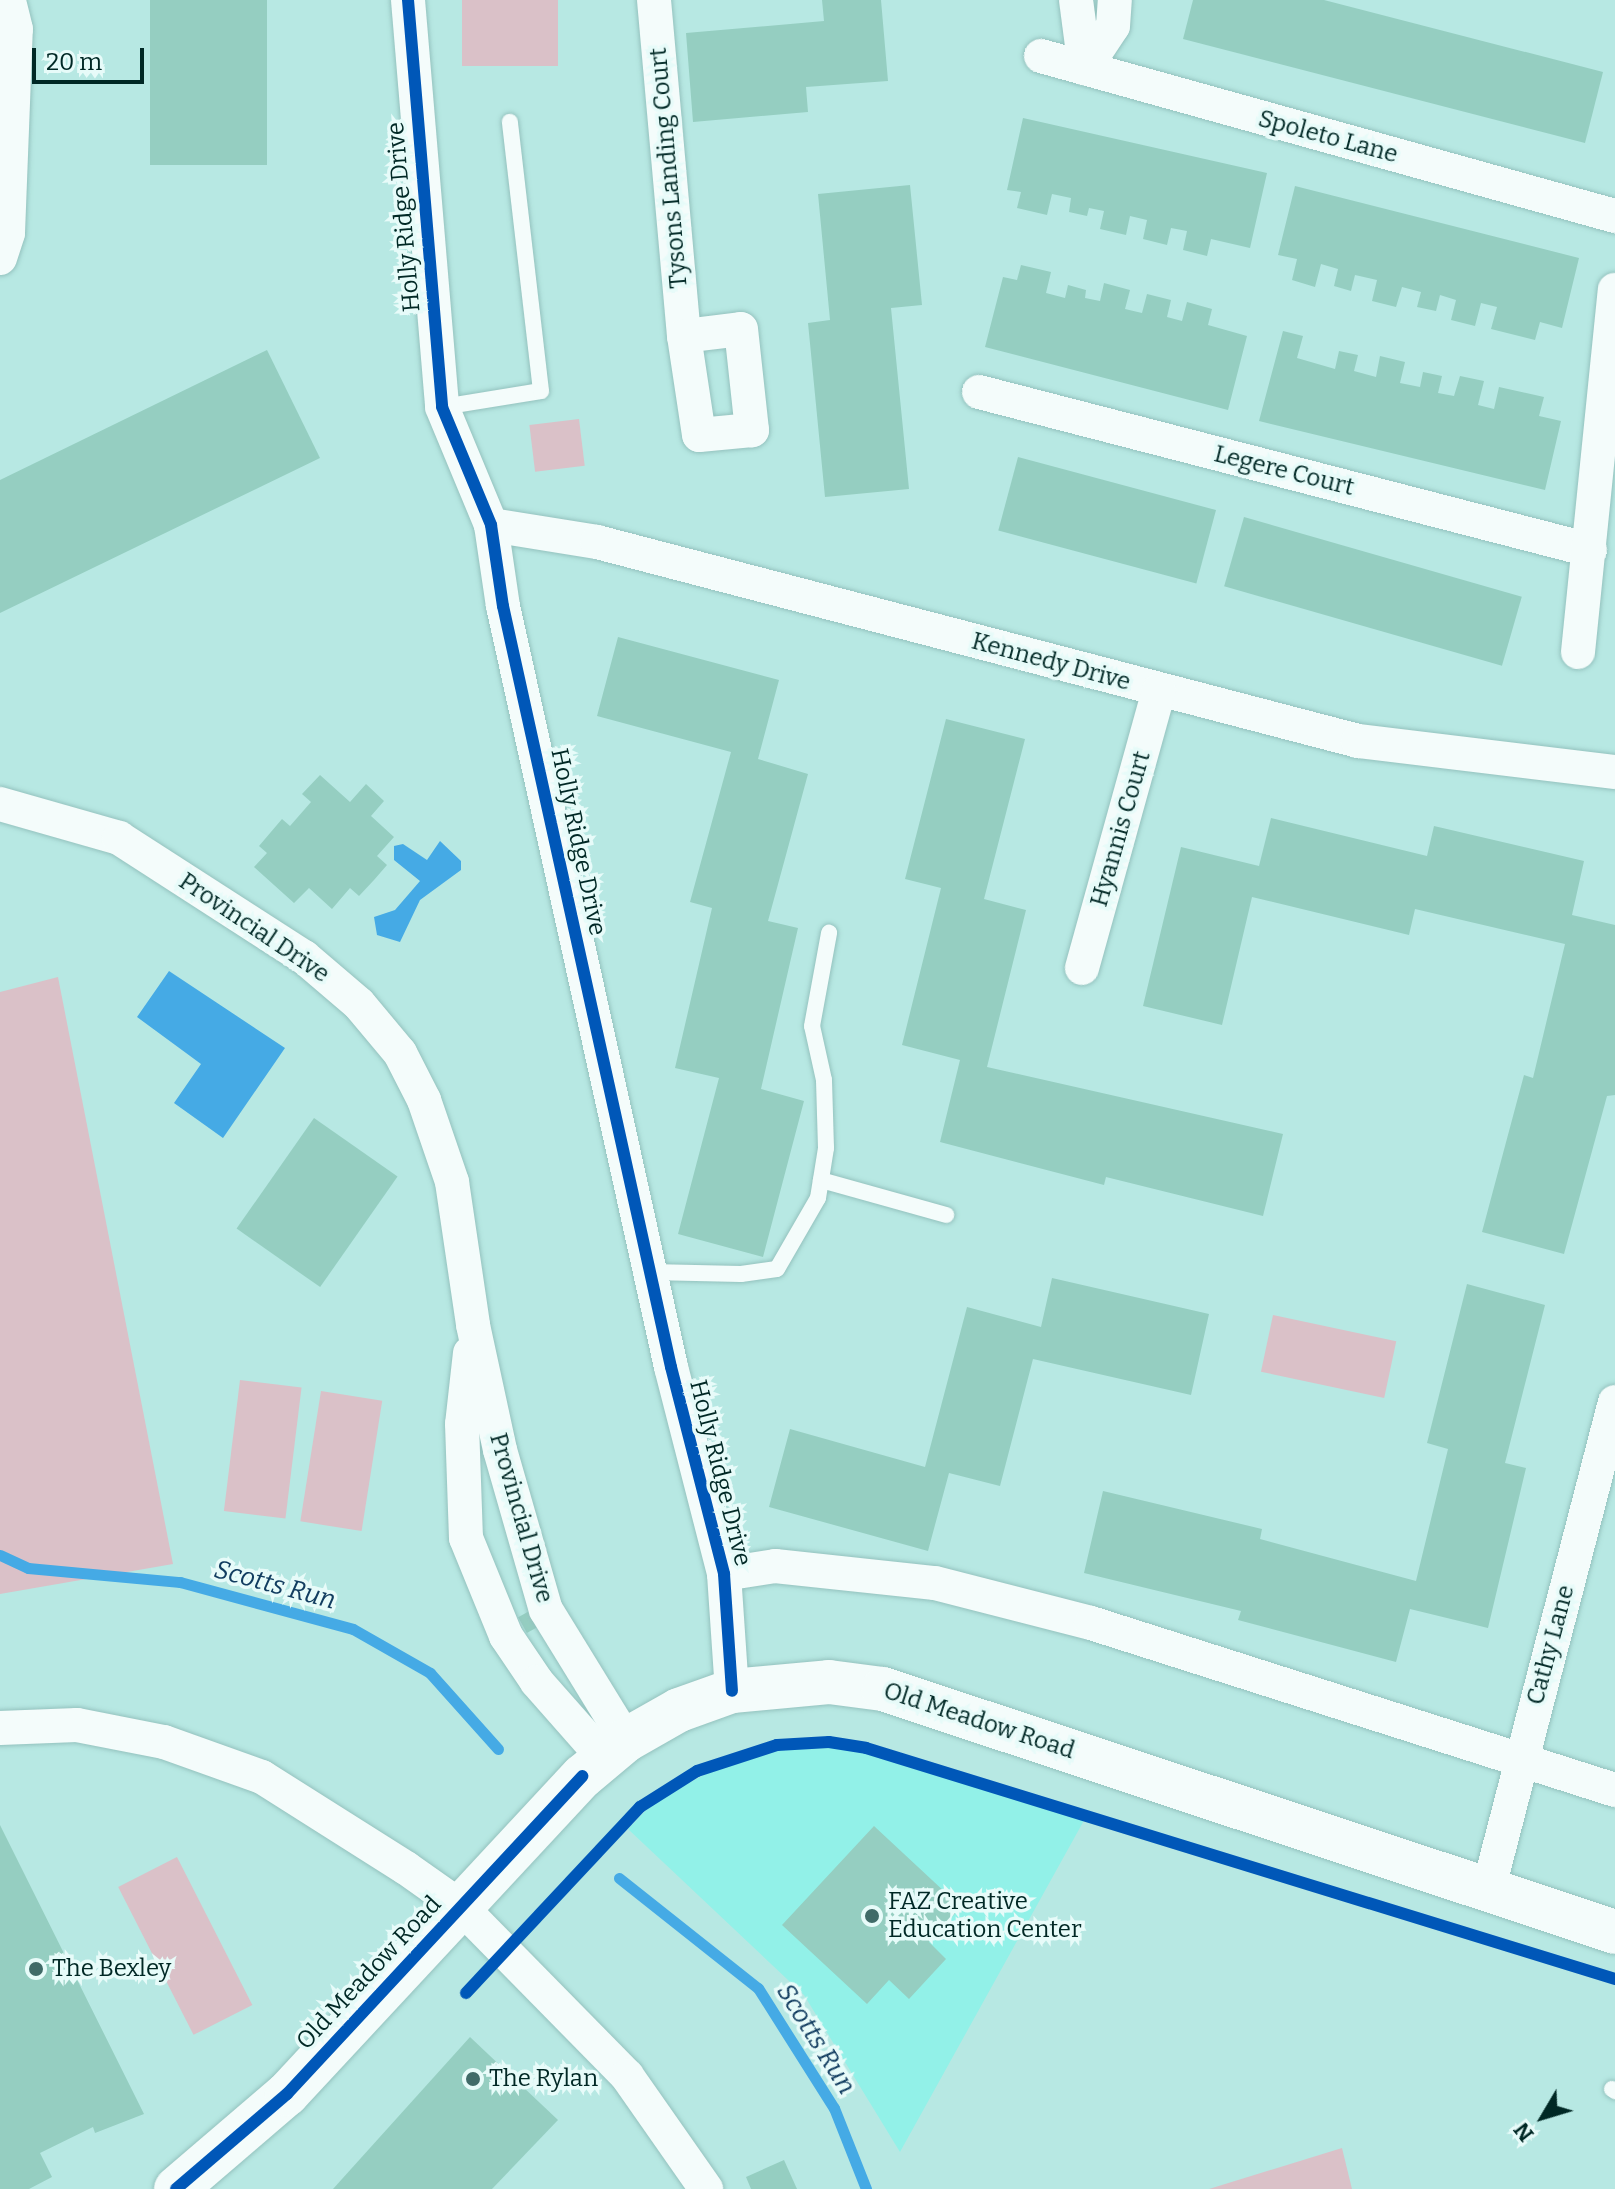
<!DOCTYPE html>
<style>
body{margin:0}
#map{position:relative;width:1615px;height:2189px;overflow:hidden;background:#b7e8e3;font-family:Bitter,serif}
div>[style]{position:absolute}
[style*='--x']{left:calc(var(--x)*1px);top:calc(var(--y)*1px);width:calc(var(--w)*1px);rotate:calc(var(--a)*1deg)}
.built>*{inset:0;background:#92f1e8}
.green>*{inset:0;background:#dac1c8;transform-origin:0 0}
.water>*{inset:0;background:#45aae5}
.stream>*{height:11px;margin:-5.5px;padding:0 5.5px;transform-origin:5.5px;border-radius:5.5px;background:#45aae5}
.building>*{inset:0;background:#95cec1;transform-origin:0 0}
.roads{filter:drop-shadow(0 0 2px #94c2be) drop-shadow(0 0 2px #94c2be)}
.lane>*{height:16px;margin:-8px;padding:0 8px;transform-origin:8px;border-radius:8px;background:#f4fcfb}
.street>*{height:34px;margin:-17px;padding:0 17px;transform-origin:17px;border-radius:17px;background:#f4fcfb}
.secondary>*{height:44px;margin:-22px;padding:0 22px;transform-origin:22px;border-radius:22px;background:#f4fcfb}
.cycleway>*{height:12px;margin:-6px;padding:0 6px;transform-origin:6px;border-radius:6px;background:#0057b8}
.dots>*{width:22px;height:22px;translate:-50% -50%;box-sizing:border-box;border:4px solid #e7fbf9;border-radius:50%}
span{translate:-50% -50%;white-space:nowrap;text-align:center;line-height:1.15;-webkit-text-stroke:7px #e7fbf9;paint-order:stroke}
.street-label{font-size:24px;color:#002825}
.poi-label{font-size:24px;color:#002825}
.left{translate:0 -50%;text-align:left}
.water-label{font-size:26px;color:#123d60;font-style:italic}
.north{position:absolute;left:1503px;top:2077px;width:80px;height:80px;-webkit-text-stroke:6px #e7fbf9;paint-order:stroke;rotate:232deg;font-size:22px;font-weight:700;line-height:32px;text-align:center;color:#002825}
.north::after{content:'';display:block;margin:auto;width:28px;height:36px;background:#002825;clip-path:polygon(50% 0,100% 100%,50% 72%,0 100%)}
.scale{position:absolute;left:32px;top:48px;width:112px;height:36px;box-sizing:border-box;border:4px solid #002825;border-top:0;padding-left:10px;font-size:24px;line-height:28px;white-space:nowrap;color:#002825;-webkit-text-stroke:6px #e7fbf9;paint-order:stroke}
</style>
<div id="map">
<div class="built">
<div style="clip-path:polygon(834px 1740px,1087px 1815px,900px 2152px,804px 1995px,628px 1829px,655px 1801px,757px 1747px)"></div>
</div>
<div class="green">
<div style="left:462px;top:0;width:96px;height:66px"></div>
<div style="left:579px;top:419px;width:47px;height:50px;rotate:83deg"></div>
<div style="clip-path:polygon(58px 977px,173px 1564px,0 1594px,0 992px)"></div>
<div style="left:1273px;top:1315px;width:126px;height:58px;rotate:12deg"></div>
<div style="left:240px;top:1380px;width:62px;height:132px;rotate:7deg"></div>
<div style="left:321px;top:1391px;width:62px;height:132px;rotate:9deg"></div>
<div style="left:177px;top:1857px;width:166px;height:66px;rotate:63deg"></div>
<div style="clip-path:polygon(1342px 2148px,1352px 2189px,1209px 2189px)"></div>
</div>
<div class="water">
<div style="clip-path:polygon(440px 841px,461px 861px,461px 870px,420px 900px,400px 942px,377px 935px,374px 917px,395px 910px,420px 881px,394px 860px,394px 846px,403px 844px,427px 860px)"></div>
<div style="clip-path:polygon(169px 971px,285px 1048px,223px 1138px,174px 1103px,201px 1064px,137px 1017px)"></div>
</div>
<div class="stream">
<div style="--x:0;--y:1555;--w:31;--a:25"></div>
<div style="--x:28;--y:1568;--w:153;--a:5.3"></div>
<div style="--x:180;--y:1582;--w:179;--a:15.2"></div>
<div style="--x:353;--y:1629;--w:89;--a:29.7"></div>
<div style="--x:430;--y:1673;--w:102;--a:48.2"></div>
<div style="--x:619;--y:1878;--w:177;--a:38.4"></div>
<div style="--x:758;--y:1988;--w:142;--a:57.7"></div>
<div style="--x:834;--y:2108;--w:87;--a:68.4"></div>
</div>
<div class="building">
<div style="left:150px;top:0;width:117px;height:165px"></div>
<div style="clip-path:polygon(822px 0,881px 0,888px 81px,806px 87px,808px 112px,693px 122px,686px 33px,824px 21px)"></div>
<div style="clip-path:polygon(1193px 0,1324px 0,1603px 72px,1585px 143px,1183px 39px)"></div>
<div style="clip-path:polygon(1023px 118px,1267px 173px,1250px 248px,1211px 239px,1207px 256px,1183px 250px,1187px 231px,1171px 228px,1167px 245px,1143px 239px,1147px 220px,1130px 216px,1126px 235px,1100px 229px,1104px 211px,1089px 208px,1087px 216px,1069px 212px,1071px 198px,1052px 194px,1047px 215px,1017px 208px,1021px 192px,1007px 190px)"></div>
<div style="clip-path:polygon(910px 185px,922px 305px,891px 308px,909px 489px,825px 497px,808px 323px,830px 320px,818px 194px)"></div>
<div style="clip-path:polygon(1295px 186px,1579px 258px,1562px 328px,1540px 322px,1535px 340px,1491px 329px,1497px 307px,1481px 303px,1475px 326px,1451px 320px,1456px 300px,1440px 295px,1436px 311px,1417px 307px,1421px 292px,1402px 287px,1396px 307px,1372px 301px,1377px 280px,1355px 275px,1351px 291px,1334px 286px,1338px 269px,1321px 264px,1315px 287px,1292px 280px,1297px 259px,1278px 255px)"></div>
<div style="clip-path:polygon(1021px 265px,1051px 272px,1046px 293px,1065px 298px,1068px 285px,1086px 290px,1085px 298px,1100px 301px,1104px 283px,1130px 290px,1125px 309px,1142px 313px,1147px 294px,1171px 300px,1167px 317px,1182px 321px,1187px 302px,1212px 309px,1208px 325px,1247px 336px,1228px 410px,985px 347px,1003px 277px,1017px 280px)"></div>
<div style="clip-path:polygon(1283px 331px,1303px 336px,1297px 358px,1335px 369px,1339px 351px,1358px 355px,1354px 371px,1376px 377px,1380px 356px,1405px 362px,1400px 383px,1420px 387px,1423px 372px,1442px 376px,1438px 393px,1454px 396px,1460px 376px,1484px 381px,1478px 405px,1494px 409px,1499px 387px,1544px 397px,1539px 416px,1561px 421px,1545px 490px,1259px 421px)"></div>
<div style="clip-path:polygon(267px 350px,320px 458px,0 613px,0 480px)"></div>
<div style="left:1018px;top:457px;width:205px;height:76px;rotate:15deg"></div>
<div style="left:1244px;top:517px;width:289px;height:72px;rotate:16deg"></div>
<div style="clip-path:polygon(618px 637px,779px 680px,758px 759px,808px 774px,768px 921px,798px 928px,761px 1089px,804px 1101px,763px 1257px,678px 1234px,719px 1078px,675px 1068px,712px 908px,690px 902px,731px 752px,597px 716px)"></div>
<div style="clip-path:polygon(946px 719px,1025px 739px,984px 899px,1026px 910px,987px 1067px,1283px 1134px,1263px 1216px,1106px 1177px,1104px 1185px,940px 1142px,960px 1060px,902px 1045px,941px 888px,905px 879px)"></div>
<div style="clip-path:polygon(320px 775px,350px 802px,366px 784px,384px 801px,371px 816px,394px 837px,377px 856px,387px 865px,374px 880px,359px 896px,350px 888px,332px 909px,309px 888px,294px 903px,254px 867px,267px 853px,259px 846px,282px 819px,290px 826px,311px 802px,302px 794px)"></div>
<div style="clip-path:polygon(1271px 818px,1427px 856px,1434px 826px,1584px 861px,1572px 915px,1615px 925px,1615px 1095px,1607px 1096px,1564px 1254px,1482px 1232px,1524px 1075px,1533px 1078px,1565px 944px,1415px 909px,1409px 935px,1252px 897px,1222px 1025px,1143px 1006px,1181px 847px,1259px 866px)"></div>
<div style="left:314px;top:1118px;width:102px;height:135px;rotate:35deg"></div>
<div style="clip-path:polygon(1052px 1278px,1209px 1314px,1191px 1395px,1033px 1359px,1000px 1486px,949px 1473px,928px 1551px,769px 1507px,790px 1429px,925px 1467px,967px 1307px,1041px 1327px)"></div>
<div style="clip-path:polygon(1467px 1284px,1545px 1305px,1505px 1463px,1526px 1468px,1488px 1628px,1410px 1609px,1396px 1662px,1238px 1620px,1241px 1611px,1084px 1573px,1103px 1491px,1262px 1529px,1260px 1539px,1416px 1581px,1448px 1449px,1427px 1443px)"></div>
<div style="left:533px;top:1609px;width:18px;height:17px;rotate:61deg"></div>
<div style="clip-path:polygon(0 1825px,144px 2114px,95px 2133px,93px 2127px,40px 2153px,52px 2177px,29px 2189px,0 2189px)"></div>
<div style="clip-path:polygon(874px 1826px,961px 1907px,929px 1942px,946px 1959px,909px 1999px,889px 1980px,867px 2004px,782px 1925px)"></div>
<div style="clip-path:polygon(470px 2037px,558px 2120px,492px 2189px,333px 2189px)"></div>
<div style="clip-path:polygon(784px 2160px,797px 2189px,751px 2189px,746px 2177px)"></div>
</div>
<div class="roads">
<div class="lane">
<div style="--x:442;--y:407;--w:100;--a:-9.2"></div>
<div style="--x:541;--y:391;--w:271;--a:-96.6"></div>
<div style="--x:821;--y:1180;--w:130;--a:15.6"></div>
<div style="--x:650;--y:1272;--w:91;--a:1.3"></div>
<div style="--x:741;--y:1274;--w:36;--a:-8"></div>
<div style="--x:777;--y:1269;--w:82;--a:-60"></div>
<div style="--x:818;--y:1198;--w:51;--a:-80.9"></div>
<div style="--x:826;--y:1148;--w:68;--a:-91.7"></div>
<div style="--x:824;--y:1080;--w:55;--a:-102.5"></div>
<div style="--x:812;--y:1026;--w:95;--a:-79.6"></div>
<div style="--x:1612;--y:2089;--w:4;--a:34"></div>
</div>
<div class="street">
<div style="--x:408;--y:0;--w:408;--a:85.2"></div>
<div style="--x:442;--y:407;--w:128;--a:67.4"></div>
<div style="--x:491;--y:525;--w:82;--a:81.6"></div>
<div style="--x:503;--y:606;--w:779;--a:77.55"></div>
<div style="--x:671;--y:1367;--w:214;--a:75.6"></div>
<div style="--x:724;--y:1574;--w:117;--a:86.1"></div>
<div style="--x:654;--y:0;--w:337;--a:84.9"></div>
<div style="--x:684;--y:336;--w:57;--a:-7"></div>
<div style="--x:741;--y:329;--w:102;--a:83.8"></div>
<div style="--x:752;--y:430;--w:53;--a:174.6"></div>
<div style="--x:699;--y:435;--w:100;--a:-98.6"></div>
<div style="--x:1076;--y:0;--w:69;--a:82.5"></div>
<div style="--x:1041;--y:56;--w:596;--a:15.58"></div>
<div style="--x:1085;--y:68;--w:50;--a:-56.3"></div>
<div style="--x:1113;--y:26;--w:26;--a:-86"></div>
<div style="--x:0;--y:258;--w:26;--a:-72"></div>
<div style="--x:8;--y:233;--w:204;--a:-87.8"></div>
<div style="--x:16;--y:29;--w:30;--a:-104"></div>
<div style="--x:979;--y:392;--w:631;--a:14.5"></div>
<div style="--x:491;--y:525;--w:107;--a:9.1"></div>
<div style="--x:597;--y:542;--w:787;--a:14.65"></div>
<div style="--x:1358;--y:741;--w:259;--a:6.9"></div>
<div style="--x:1578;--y:652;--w:364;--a:-84.2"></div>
<div style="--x:0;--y:804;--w:124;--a:15.9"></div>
<div style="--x:119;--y:838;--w:220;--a:32.8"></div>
<div style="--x:304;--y:957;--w:72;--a:40.5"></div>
<div style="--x:359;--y:1004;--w:64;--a:50.1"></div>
<div style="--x:400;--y:1053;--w:53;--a:62.9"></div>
<div style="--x:424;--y:1100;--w:87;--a:71.1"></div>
<div style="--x:452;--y:1182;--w:145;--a:81.6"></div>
<div style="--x:473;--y:1325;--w:128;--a:77.8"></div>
<div style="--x:500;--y:1450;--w:166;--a:74"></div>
<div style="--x:546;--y:1610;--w:153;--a:58.4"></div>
<div style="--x:1082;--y:968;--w:288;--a:-74.5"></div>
<div style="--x:470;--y:1353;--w:71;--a:96.4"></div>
<div style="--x:462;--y:1424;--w:114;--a:88"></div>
<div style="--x:466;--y:1538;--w:106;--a:67.8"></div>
<div style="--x:506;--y:1636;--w:55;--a:56"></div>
<div style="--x:537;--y:1682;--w:101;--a:48.6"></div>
<div style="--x:724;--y:1574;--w:52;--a:-8.9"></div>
<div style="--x:775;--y:1566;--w:161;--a:6.1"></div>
<div style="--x:935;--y:1583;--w:161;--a:14.4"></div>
<div style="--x:1091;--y:1623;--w:550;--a:17.68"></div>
<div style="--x:0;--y:1728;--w:77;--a:-2.2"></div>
<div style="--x:77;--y:1725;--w:89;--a:11.1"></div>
<div style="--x:164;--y:1742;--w:104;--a:19.7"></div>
<div style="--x:262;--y:1777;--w:170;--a:32.3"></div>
<div style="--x:406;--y:1868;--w:67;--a:35.3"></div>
<div style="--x:461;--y:1907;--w:237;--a:45.5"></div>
<div style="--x:627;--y:2076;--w:138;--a:55"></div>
<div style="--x:1489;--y:1887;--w:501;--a:-75.44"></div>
</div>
<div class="secondary">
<div style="--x:176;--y:2189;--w:146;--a:-40.6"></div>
<div style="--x:287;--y:2094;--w:434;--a:-47.1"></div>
<div style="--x:583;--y:1776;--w:56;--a:-39.9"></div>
<div style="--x:626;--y:1740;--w:61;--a:-29.5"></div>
<div style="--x:679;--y:1710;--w:56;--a:-19.7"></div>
<div style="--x:732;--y:1691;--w:97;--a:-5.3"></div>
<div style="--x:829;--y:1682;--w:54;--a:7.4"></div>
<div style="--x:883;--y:1689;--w:771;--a:18.36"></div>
</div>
</div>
<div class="cycleway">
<div style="--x:408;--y:0;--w:408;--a:85.2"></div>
<div style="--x:442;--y:407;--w:128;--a:67.4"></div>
<div style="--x:491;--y:525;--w:82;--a:81.6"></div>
<div style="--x:503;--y:606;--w:779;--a:77.55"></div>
<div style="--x:671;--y:1367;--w:214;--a:75.6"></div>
<div style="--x:724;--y:1574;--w:117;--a:86.1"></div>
<div style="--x:466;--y:1993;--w:255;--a:-46.9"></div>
<div style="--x:640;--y:1807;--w:67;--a:-32.3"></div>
<div style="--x:697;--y:1771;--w:84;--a:-18"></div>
<div style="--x:777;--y:1745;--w:52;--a:-3.3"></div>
<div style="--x:829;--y:1742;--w:37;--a:9"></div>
<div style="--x:866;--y:1748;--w:784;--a:17.14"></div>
<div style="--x:176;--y:2189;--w:146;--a:-40.6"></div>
<div style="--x:287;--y:2094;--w:434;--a:-47.1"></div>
</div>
<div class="dots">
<div style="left:872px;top:1916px;background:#406b68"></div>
<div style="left:36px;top:1969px;background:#406b68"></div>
<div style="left:473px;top:2079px;background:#406b68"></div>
</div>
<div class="street-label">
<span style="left:1328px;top:137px;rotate:15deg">Spoleto Lane</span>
<span style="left:669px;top:168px;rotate:-95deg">Tysons Landing Court</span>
<span style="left:404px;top:217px;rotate:-95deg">Holly Ridge Drive</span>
<span style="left:1284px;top:471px;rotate:14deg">Legere Court</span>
<span style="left:1051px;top:662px;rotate:15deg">Kennedy Drive</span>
<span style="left:1121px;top:829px;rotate:-74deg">Hyannis Court</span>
<span style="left:578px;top:842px;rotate:78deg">Holly Ridge Drive</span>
<span style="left:254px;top:928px;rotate:34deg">Provincial Drive</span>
<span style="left:720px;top:1473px;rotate:76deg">Holly Ridge Drive</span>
<span style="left:521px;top:1518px;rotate:74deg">Provincial Drive</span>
<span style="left:1551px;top:1645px;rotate:-75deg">Cathy Lane</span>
<span style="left:979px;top:1721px;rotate:18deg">Old Meadow Road</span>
<span style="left:369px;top:1973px;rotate:-47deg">Old Meadow Road</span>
</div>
<div class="poi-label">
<span class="left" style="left:888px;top:1916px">FAZ Creative<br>Education Center</span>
<span class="left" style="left:52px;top:1969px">The Bexley</span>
<span class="left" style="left:489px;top:2079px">The Rylan</span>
</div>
<div class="water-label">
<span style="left:275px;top:1585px;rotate:15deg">Scotts Run</span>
<span style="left:816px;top:2039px;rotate:58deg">Scotts Run</span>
</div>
<div class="north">N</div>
<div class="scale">20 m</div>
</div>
